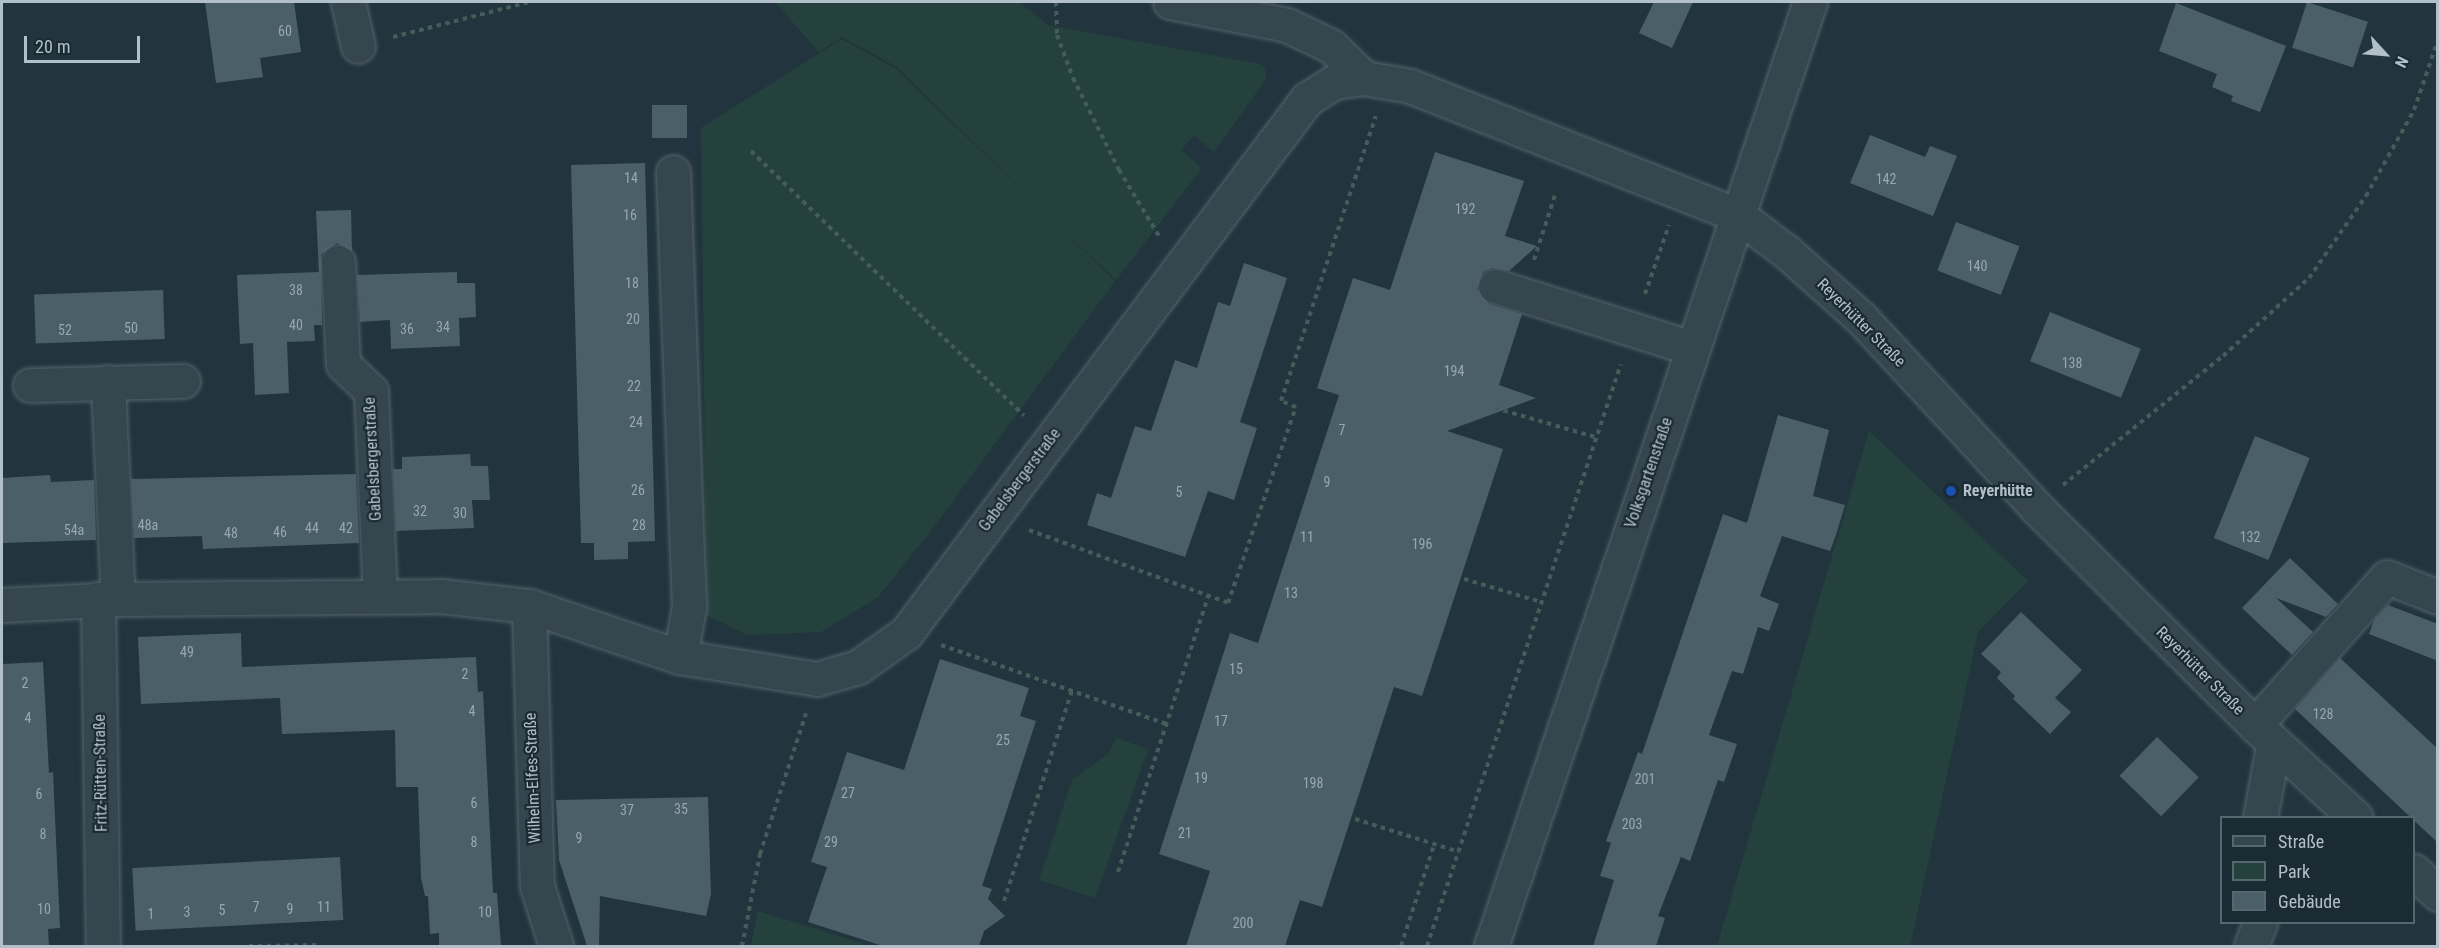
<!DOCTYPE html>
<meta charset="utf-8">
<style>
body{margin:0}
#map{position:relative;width:2439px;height:948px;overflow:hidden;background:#22353e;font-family:"Roboto Condensed",sans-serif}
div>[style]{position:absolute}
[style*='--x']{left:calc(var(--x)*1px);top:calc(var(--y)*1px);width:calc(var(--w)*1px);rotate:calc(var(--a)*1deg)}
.green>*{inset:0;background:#25413d}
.building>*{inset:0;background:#4b5f69;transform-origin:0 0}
.path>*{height:4px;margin-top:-2px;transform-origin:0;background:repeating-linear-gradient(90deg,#445d5a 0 4.5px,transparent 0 9px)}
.roads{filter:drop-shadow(0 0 2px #54636c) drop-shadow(0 0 2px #54636c)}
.minor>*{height:33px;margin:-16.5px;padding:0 16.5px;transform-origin:16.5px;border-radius:16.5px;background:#36464e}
.dots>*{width:16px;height:16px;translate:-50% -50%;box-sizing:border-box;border:3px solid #1b2b33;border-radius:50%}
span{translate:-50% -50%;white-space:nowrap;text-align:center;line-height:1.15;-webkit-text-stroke:4.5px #1b2b33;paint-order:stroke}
.number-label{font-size:14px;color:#98a8b1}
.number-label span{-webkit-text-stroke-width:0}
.street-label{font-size:16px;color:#b2c0c9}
.poi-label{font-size:16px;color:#b2c0c9;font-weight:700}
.left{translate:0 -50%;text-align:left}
.frame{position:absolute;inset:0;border:3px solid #b2c0c9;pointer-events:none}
.legend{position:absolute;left:2220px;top:816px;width:195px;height:108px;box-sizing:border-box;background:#1b2b33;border:2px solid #57676f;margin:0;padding:8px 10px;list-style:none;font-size:18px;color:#b2c0c9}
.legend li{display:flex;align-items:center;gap:12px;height:30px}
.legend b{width:30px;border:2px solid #57676f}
.north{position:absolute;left:2355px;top:24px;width:60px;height:60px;-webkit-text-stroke:4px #1b2b33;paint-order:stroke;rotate:116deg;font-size:16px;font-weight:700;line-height:24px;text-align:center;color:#b2c0c9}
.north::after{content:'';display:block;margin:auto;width:21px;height:27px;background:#b2c0c9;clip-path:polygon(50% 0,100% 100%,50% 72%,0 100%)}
.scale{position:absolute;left:24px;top:36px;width:116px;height:27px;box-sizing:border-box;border:3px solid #b2c0c9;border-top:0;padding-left:8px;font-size:18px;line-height:21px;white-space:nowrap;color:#b2c0c9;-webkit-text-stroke:4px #1b2b33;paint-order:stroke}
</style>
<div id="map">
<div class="green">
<div style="clip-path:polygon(775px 2px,1019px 2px,1048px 25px,1260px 64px,1265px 68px,1266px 79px,1214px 152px,1194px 135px,1181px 150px,1202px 168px,1116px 280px,1045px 213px,1115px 281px,929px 533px,878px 597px,821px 632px,747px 635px,707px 615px,701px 128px,842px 39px,896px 69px,1039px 207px,897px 67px,842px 37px,819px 52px)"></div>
<div style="clip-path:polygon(1869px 431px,2028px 581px,1978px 632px,1910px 946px,1717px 946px)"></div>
<div style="clip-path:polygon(1116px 738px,1148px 749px,1095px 898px,1039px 880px,1072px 780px,1109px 753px)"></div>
<div style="clip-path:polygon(758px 911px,871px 946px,751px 946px)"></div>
</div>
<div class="building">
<div style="clip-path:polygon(205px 2px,294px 2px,301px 52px,260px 58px,263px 77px,216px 83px)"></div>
<div style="clip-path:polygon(1654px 2px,1693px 2px,1672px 48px,1639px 33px)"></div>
<div style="left:2307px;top:2px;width:64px;height:48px;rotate:18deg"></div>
<div style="clip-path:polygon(2176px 3px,2286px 46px,2260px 112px,2231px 101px,2233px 96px,2212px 87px,2217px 74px,2159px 51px)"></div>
<div style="left:687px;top:105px;width:33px;height:35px;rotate:90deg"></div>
<div style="clip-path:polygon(1870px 135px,1925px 157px,1930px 146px,1957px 156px,1933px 216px,1850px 183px)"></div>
<div style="clip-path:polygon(1435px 152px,1524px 181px,1505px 236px,1537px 246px,1509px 271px,1492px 268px,1483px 272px,1477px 289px,1489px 304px,1522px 314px,1499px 385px,1536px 398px,1447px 431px,1503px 449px,1422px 696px,1394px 687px,1322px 907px,1300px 900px,1285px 946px,1186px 946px,1210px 871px,1159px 854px,1230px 633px,1258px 643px,1339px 395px,1317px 388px,1353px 278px,1390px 290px)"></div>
<div style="clip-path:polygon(645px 163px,655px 541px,628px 542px,628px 559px,594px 560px,594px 543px,581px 543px,571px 165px)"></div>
<div style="clip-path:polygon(351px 210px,352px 251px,337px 243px,321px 254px,322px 325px,314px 325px,315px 341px,287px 342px,289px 393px,255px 395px,253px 343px,240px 344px,237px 275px,319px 272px,316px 211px)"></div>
<div style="left:1956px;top:222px;width:68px;height:52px;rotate:21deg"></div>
<div style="clip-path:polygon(1244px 263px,1287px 278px,1240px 422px,1257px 428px,1234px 500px,1208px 491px,1185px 557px,1087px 525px,1097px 493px,1111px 498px,1135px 426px,1151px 431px,1175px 360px,1197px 368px,1218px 302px,1230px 306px)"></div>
<div style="clip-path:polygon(457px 272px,457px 283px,475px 283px,476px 317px,459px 318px,460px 346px,391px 349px,390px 320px,360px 322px,357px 275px)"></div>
<div style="left:163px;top:290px;width:49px;height:129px;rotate:88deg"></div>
<div style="left:2050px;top:312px;width:98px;height:53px;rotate:22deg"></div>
<div style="clip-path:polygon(1778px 415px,1829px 430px,1813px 496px,1845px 505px,1836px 535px,1830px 551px,1782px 536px,1760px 596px,1779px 604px,1769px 631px,1758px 627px,1743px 674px,1732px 671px,1709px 735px,1737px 744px,1724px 782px,1718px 780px,1690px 861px,1681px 857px,1658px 916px,1665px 918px,1656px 946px,1593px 946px,1614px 880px,1600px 876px,1611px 843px,1606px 841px,1638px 752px,1642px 754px,1723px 514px,1747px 523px)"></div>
<div style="left:2255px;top:436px;width:59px;height:110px;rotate:22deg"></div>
<div style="clip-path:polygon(470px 454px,471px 466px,488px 466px,490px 500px,472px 500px,474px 528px,396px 531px,393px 469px,402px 469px,402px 457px)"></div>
<div style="clip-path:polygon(356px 474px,359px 543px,203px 549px,202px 536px,134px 538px,131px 479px)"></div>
<div style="clip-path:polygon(50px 475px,51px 482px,94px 480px,96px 540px,2px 543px,2px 478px)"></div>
<div style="clip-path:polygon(2290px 558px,2338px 604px,2326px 617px,2276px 598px,2313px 632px,2292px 655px,2242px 608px)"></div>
<div style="clip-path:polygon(2388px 605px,2438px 624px,2438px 661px,2369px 634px,2374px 620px)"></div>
<div style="clip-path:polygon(2021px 612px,2082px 670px,2055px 698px,2071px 712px,2050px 734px,2013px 699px,2015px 696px,1997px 678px,2001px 672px,1981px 654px)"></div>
<div style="clip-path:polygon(241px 633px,242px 667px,476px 657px,478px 692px,483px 691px,493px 893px,497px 893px,501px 946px,439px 946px,439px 933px,430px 934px,428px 896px,425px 896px,421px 878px,418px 787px,396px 787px,395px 730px,282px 734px,280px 698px,141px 704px,138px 637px)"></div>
<div style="clip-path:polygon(2340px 658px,2438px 749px,2438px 843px,2295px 709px)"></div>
<div style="clip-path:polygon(940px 659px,1029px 688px,1020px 716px,1036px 721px,982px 886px,992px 889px,988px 899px,1005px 916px,984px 931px,979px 946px,883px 946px,808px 922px,827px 867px,811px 862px,847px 752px,904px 770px)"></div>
<div style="clip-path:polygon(43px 662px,49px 773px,53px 772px,60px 928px,48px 929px,49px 946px,2px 946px,2px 664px)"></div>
<div style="left:2157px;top:737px;width:58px;height:54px;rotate:44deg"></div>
<div style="clip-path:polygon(708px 797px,711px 894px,706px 916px,600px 896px,599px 946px,587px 946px,559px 860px,556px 800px)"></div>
<div style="left:340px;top:857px;width:63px;height:208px;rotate:87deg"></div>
</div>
<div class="path">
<div style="--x:1056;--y:2;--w:33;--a:88"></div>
<div style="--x:1057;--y:35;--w:46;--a:69.6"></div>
<div style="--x:1073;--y:78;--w:103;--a:63.4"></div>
<div style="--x:1119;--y:170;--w:77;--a:58.8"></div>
<div style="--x:393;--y:37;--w:140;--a:-14.4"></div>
<div style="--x:751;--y:151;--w:380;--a:44.1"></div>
<div style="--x:1534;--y:260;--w:68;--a:-72.1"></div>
<div style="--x:1645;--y:294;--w:73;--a:-70.8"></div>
<div style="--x:1495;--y:408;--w:104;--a:16.2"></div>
<div style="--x:2063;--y:485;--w:206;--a:-38.9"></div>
<div style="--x:2223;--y:356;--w:116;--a:-42.2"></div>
<div style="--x:2309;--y:278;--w:100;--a:-55.2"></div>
<div style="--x:2366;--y:196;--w:98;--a:-60.8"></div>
<div style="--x:2414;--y:110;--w:74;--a:-71.1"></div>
<div style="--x:1029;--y:530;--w:212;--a:20.1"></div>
<div style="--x:1228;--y:603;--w:207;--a:-70.9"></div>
<div style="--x:1296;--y:407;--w:16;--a:-158"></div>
<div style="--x:1281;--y:401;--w:300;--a:-71.6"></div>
<div style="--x:1464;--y:579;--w:80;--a:16.6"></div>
<div style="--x:941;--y:645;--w:239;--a:19.3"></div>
<div style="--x:1355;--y:819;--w:109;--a:17.6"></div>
<div style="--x:1118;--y:872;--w:290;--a:-71.9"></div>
<div style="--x:1004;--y:901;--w:221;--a:-72.1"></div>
<div style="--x:249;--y:946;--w:71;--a:-0.8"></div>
<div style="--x:742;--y:946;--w:94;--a:-78.9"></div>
<div style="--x:760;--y:854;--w:148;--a:-71.9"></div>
<div style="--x:1401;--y:946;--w:106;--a:-71.9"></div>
<div style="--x:1427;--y:946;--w:613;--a:-71.57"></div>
</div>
<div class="roads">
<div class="minor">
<div style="--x:348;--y:2;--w:45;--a:77.2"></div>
<div style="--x:1170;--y:2;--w:119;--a:11.1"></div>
<div style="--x:1287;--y:25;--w:49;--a:25.5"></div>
<div style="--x:1331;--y:46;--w:46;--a:44.1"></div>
<div style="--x:673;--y:172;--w:435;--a:87.9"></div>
<div style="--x:689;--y:607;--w:51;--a:100.2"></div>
<div style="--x:338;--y:262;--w:102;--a:87.2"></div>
<div style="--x:343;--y:364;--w:39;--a:44"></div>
<div style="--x:371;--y:391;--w:205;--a:87.5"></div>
<div style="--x:1495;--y:286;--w:207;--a:17.5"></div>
<div style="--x:108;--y:382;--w:217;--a:87.4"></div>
<div style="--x:30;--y:385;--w:153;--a:-1.5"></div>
<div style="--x:98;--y:599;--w:347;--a:89.2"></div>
<div style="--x:2;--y:605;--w:116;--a:-3"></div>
<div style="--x:118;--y:599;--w:323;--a:-0.5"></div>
<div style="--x:441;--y:596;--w:89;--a:6.5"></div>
<div style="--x:529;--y:606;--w:159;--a:18.7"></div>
<div style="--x:680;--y:657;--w:139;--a:9.1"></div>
<div style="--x:817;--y:679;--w:43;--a:-16.3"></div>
<div style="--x:858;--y:667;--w:59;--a:-35.3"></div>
<div style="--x:906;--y:633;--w:668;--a:-53.1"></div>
<div style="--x:1307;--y:99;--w:32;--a:-32"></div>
<div style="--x:1334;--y:82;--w:30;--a:-8"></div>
<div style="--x:1364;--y:78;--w:47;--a:9.9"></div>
<div style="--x:1410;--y:86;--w:352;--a:21.5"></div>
<div style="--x:1738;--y:215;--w:63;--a:37.2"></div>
<div style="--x:1788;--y:253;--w:99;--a:41.7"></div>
<div style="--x:1862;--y:319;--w:256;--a:47.2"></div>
<div style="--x:2036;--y:507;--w:309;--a:44.9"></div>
<div style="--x:2255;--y:725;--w:137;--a:42.6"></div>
<div style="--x:529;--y:606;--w:280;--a:88.4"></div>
<div style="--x:537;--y:886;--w:63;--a:72.4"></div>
<div style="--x:2255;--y:725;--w:198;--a:-48.3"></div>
<div style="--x:2387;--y:577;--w:55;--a:21.4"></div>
<div style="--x:2260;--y:818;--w:77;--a:-79.6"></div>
<div style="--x:2414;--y:871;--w:33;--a:44"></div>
<div style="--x:1491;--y:946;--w:996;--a:-71.33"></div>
<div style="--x:2251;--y:946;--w:26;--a:-69"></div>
</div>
</div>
<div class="dots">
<div style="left:1951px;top:491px;background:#1a4fb4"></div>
</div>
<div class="number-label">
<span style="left:285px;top:31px">60</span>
<span style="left:631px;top:178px">14</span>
<span style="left:1886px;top:179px">142</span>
<span style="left:1465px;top:209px">192</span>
<span style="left:630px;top:215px">16</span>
<span style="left:1977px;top:266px">140</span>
<span style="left:632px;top:283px">18</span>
<span style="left:296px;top:290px">38</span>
<span style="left:633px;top:319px">20</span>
<span style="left:296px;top:325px">40</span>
<span style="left:443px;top:327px">34</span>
<span style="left:131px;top:328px">50</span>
<span style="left:407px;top:329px">36</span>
<span style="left:65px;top:330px">52</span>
<span style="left:2072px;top:363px">138</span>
<span style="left:1454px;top:371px">194</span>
<span style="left:634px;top:386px">22</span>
<span style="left:636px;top:422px">24</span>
<span style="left:1342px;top:430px">7</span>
<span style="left:1327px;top:482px">9</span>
<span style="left:638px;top:490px">26</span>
<span style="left:1179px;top:492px">5</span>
<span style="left:420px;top:511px">32</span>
<span style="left:460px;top:513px">30</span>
<span style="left:148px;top:525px">48a</span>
<span style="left:639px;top:525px">28</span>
<span style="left:312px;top:528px">44</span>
<span style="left:346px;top:528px">42</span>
<span style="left:74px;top:530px">54a</span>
<span style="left:280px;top:532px">46</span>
<span style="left:231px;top:533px">48</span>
<span style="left:1307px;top:537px">11</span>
<span style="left:2250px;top:537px">132</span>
<span style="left:1422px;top:544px">196</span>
<span style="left:1291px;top:593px">13</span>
<span style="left:187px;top:652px">49</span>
<span style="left:1236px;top:669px">15</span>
<span style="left:465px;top:674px">2</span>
<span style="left:25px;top:683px">2</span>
<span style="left:472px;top:711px">4</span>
<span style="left:2323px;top:714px">128</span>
<span style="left:28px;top:718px">4</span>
<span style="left:1221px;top:721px">17</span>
<span style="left:1003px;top:740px">25</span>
<span style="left:1201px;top:778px">19</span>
<span style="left:1645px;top:779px">201</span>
<span style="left:1313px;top:783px">198</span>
<span style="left:848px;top:793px">27</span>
<span style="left:39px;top:794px">6</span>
<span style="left:474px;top:803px">6</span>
<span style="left:681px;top:809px">35</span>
<span style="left:627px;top:810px">37</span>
<span style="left:1632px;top:824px">203</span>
<span style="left:1185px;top:833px">21</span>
<span style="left:43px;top:834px">8</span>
<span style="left:579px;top:838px">9</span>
<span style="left:474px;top:842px">8</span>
<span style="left:831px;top:842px">29</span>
<span style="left:256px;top:907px">7</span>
<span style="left:324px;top:907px">11</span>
<span style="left:44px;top:909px">10</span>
<span style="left:290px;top:909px">9</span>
<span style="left:222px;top:910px">5</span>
<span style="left:187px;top:912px">3</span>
<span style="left:485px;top:912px">10</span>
<span style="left:151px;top:914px">1</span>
<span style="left:1243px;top:923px">200</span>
</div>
<div class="street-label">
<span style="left:1861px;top:323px;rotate:45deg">Reyerhütter Straße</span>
<span style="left:373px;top:459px;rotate:-93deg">Gabelsbergerstraße</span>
<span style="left:1649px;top:473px;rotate:-71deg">Volksgartenstraße</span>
<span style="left:1020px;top:480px;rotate:-53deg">Gabelsbergerstraße</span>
<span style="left:2200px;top:671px;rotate:45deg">Reyerhütter Straße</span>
<span style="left:101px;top:773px;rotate:-91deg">Fritz-Rütten-Straße</span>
<span style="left:533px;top:778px;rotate:-92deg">Wilhelm-Elfes-Straße</span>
</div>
<div class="poi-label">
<span class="left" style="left:1963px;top:491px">Reyerhütte</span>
</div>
<div class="frame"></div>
<ul class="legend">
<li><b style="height:8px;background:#36464e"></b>Straße</li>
<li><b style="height:16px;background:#25413d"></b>Park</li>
<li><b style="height:16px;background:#4b5f69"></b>Gebäude</li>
</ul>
<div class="north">N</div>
<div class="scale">20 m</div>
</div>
